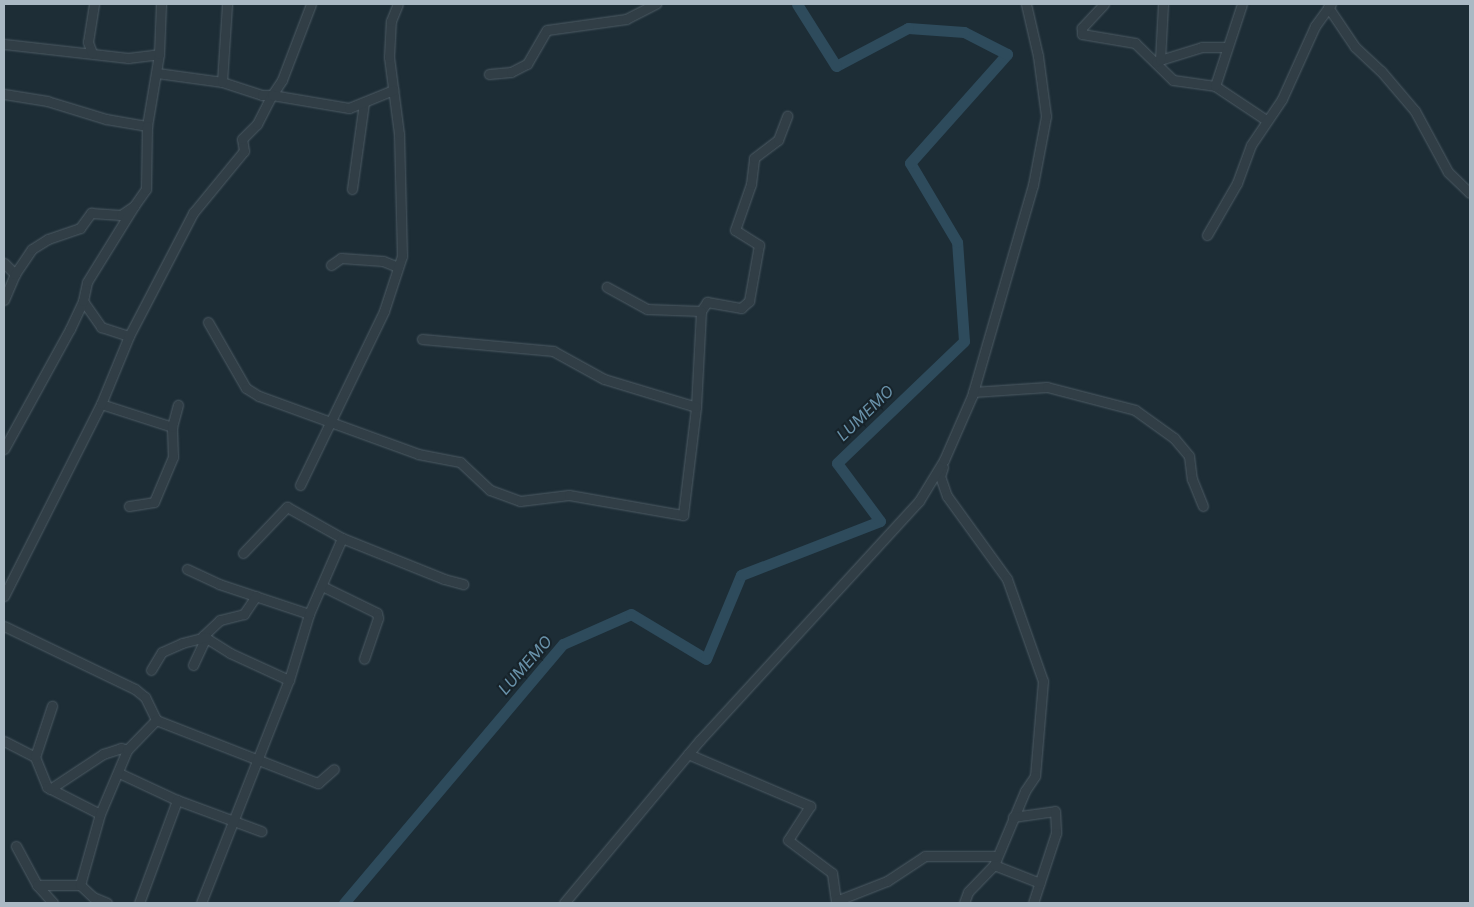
<!DOCTYPE html>
<style>
body{margin:0}
#map{position:relative;width:1474px;height:907px;overflow:hidden;background:#1d2d36;font-family:Inter,sans-serif}
div>[style]{position:absolute}
[style*='--x']{left:calc(var(--x)*1px);top:calc(var(--y)*1px);width:calc(var(--w)*1px);rotate:calc(var(--a)*1deg)}
.river>*{height:11px;margin:-5.5px;padding:0 5.5px;transform-origin:5.5px;border-radius:5.5px;background:#2e4b5c}
.roads{filter:drop-shadow(0 0 1px #4e5c65) drop-shadow(0 0 1px #4e5c65)}
.minor>*{height:9px;margin:-4.5px;padding:0 4.5px;transform-origin:4.5px;border-radius:4.5px;background:#313e46}
span{translate:-50% -50%;white-space:nowrap;text-align:center;line-height:1.15;-webkit-text-stroke:4px #17232a;paint-order:stroke}
.water-label{font-size:16px;color:#6992aa;font-style:italic}
.frame{position:absolute;inset:0;border:5px solid #aab9c4;pointer-events:none}
</style>
<div id="map">
<div class="river">
<div style="--x:344;--y:903;--w:339;--a:-49.8"></div>
<div style="--x:563;--y:644;--w:74;--a:-23.8"></div>
<div style="--x:631;--y:614;--w:87;--a:31"></div>
<div style="--x:706;--y:659;--w:91;--a:-67.4"></div>
<div style="--x:741;--y:575;--w:149;--a:-21.2"></div>
<div style="--x:880;--y:521;--w:72;--a:-126.6"></div>
<div style="--x:837;--y:463;--w:176;--a:-43.8"></div>
<div style="--x:964;--y:341;--w:99;--a:-94"></div>
<div style="--x:957;--y:242;--w:92;--a:-120.7"></div>
<div style="--x:910;--y:163;--w:146;--a:-48.3"></div>
<div style="--x:1007;--y:54;--w:48;--a:-152.9"></div>
<div style="--x:964;--y:32;--w:56;--a:-175.9"></div>
<div style="--x:908;--y:28;--w:81;--a:152.2"></div>
<div style="--x:836;--y:66;--w:73;--a:-122.2"></div>
</div>
<div class="roads">
<div class="minor">
<div style="--x:1104;--y:4;--w:33;--a:133"></div>
<div style="--x:1082;--y:28;--w:6;--a:90"></div>
<div style="--x:1082;--y:34;--w:54;--a:9.6"></div>
<div style="--x:1135;--y:43;--w:53;--a:44.2"></div>
<div style="--x:1173;--y:80;--w:42;--a:8.1"></div>
<div style="--x:1215;--y:86;--w:61;--a:33.7"></div>
<div style="--x:1328;--y:7;--w:48;--a:56"></div>
<div style="--x:1355;--y:47;--w:35;--a:43"></div>
<div style="--x:1381;--y:71;--w:52;--a:49.6"></div>
<div style="--x:1415;--y:111;--w:69;--a:61.6"></div>
<div style="--x:1448;--y:172;--w:30;--a:44"></div>
<div style="--x:4;--y:44;--w:125;--a:6.4"></div>
<div style="--x:128;--y:58;--w:31;--a:-7"></div>
<div style="--x:92;--y:53;--w:12;--a:-110"></div>
<div style="--x:88;--y:42;--w:38;--a:-81"></div>
<div style="--x:1160;--y:60;--w:44;--a:-17.2"></div>
<div style="--x:1202;--y:47;--w:24;--a:0"></div>
<div style="--x:1156;--y:62;--w:4;--a:-27"></div>
<div style="--x:1160;--y:60;--w:56;--a:-86.9"></div>
<div style="--x:157;--y:73;--w:66;--a:7.9"></div>
<div style="--x:222;--y:82;--w:42;--a:18"></div>
<div style="--x:262;--y:95;--w:10;--a:0"></div>
<div style="--x:272;--y:95;--w:18;--a:-56"></div>
<div style="--x:282;--y:80;--w:81;--a:-69.1"></div>
<div style="--x:489;--y:74;--w:22;--a:-5"></div>
<div style="--x:511;--y:72;--w:18;--a:-27"></div>
<div style="--x:527;--y:64;--w:39;--a:-60"></div>
<div style="--x:547;--y:30;--w:80;--a:-7.9"></div>
<div style="--x:626;--y:19;--w:34;--a:-27"></div>
<div style="--x:222;--y:82;--w:78;--a:-86.3"></div>
<div style="--x:1215;--y:86;--w:86;--a:-71.8"></div>
<div style="--x:4;--y:94;--w:44;--a:9.2"></div>
<div style="--x:47;--y:101;--w:62;--a:17"></div>
<div style="--x:106;--y:119;--w:42;--a:9.7"></div>
<div style="--x:147;--y:126;--w:73;--a:-80.5"></div>
<div style="--x:159;--y:54;--w:50;--a:-87.7"></div>
<div style="--x:352;--y:189;--w:87;--a:-82.1"></div>
<div style="--x:1207;--y:235;--w:60;--a:-60"></div>
<div style="--x:1237;--y:183;--w:40;--a:-69.8"></div>
<div style="--x:1251;--y:145;--w:55;--a:-56"></div>
<div style="--x:1282;--y:99;--w:80;--a:-65.7"></div>
<div style="--x:1315;--y:26;--w:27;--a:-54"></div>
<div style="--x:4;--y:263;--w:16;--a:45"></div>
<div style="--x:15;--y:274;--w:28;--a:113"></div>
<div style="--x:331;--y:265;--w:12;--a:-35"></div>
<div style="--x:341;--y:258;--w:42;--a:4.1"></div>
<div style="--x:383;--y:261;--w:16;--a:22"></div>
<div style="--x:15;--y:274;--w:30;--a:-56"></div>
<div style="--x:32;--y:249;--w:19;--a:-32"></div>
<div style="--x:48;--y:239;--w:34;--a:-19"></div>
<div style="--x:80;--y:228;--w:19;--a:-54"></div>
<div style="--x:91;--y:213;--w:30;--a:4"></div>
<div style="--x:121;--y:215;--w:16;--a:-35"></div>
<div style="--x:134;--y:206;--w:21;--a:-55"></div>
<div style="--x:146;--y:189;--w:63;--a:-89.1"></div>
<div style="--x:83;--y:301;--w:32;--a:55"></div>
<div style="--x:101;--y:327;--w:29;--a:18"></div>
<div style="--x:701;--y:311;--w:11;--a:-56"></div>
<div style="--x:707;--y:302;--w:35;--a:10"></div>
<div style="--x:741;--y:308;--w:11;--a:-41"></div>
<div style="--x:749;--y:301;--w:57;--a:-79.9"></div>
<div style="--x:759;--y:245;--w:28;--a:-148"></div>
<div style="--x:735;--y:230;--w:49;--a:-70.8"></div>
<div style="--x:751;--y:184;--w:26;--a:-83"></div>
<div style="--x:754;--y:158;--w:30;--a:-37"></div>
<div style="--x:778;--y:140;--w:26;--a:-69"></div>
<div style="--x:208;--y:322;--w:76;--a:60.1"></div>
<div style="--x:246;--y:388;--w:15;--a:32"></div>
<div style="--x:259;--y:396;--w:169;--a:20"></div>
<div style="--x:418;--y:454;--w:43;--a:10.8"></div>
<div style="--x:460;--y:462;--w:41;--a:43"></div>
<div style="--x:490;--y:490;--w:32;--a:20"></div>
<div style="--x:520;--y:501;--w:49;--a:-7"></div>
<div style="--x:569;--y:495;--w:116;--a:10"></div>
<div style="--x:683;--y:515;--w:109;--a:-83.1"></div>
<div style="--x:696;--y:407;--w:96;--a:-87"></div>
<div style="--x:701;--y:311;--w:54;--a:-177.9"></div>
<div style="--x:647;--y:309;--w:46;--a:-151.2"></div>
<div style="--x:422;--y:339;--w:132;--a:5.2"></div>
<div style="--x:553;--y:351;--w:58;--a:28.8"></div>
<div style="--x:604;--y:379;--w:96;--a:16.9"></div>
<div style="--x:973;--y:392;--w:74;--a:-3.9"></div>
<div style="--x:1047;--y:387;--w:91;--a:14.6"></div>
<div style="--x:1135;--y:410;--w:48;--a:35.7"></div>
<div style="--x:1174;--y:438;--w:23;--a:50"></div>
<div style="--x:1189;--y:456;--w:23;--a:83"></div>
<div style="--x:1192;--y:479;--w:29;--a:68"></div>
<div style="--x:101;--y:404;--w:75;--a:17.9"></div>
<div style="--x:4;--y:449;--w:137;--a:-61.2"></div>
<div style="--x:70;--y:329;--w:31;--a:-65"></div>
<div style="--x:83;--y:301;--w:19;--a:-78"></div>
<div style="--x:87;--y:282;--w:89;--a:-58.3"></div>
<div style="--x:943;--y:467;--w:9;--a:108"></div>
<div style="--x:940;--y:476;--w:21;--a:71"></div>
<div style="--x:947;--y:496;--w:102;--a:54.1"></div>
<div style="--x:1007;--y:579;--w:108;--a:70.6"></div>
<div style="--x:1043;--y:681;--w:95;--a:94.8"></div>
<div style="--x:1035;--y:776;--w:18;--a:124"></div>
<div style="--x:1025;--y:791;--w:80;--a:112.7"></div>
<div style="--x:994;--y:865;--w:37;--a:134"></div>
<div style="--x:968;--y:892;--w:12;--a:110"></div>
<div style="--x:300;--y:485;--w:193;--a:-64.2"></div>
<div style="--x:384;--y:311;--w:58;--a:-71.9"></div>
<div style="--x:402;--y:256;--w:122;--a:-91.4"></div>
<div style="--x:399;--y:134;--w:78;--a:-97.4"></div>
<div style="--x:389;--y:57;--w:36;--a:-87"></div>
<div style="--x:391;--y:21;--w:18;--a:-68"></div>
<div style="--x:129;--y:506;--w:25;--a:-9"></div>
<div style="--x:154;--y:502;--w:49;--a:-67.1"></div>
<div style="--x:173;--y:457;--w:30;--a:-92"></div>
<div style="--x:172;--y:427;--w:23;--a:-75"></div>
<div style="--x:243;--y:553;--w:64;--a:-46.3"></div>
<div style="--x:287;--y:507;--w:63;--a:29.4"></div>
<div style="--x:342;--y:538;--w:110;--a:21.9"></div>
<div style="--x:444;--y:579;--w:20;--a:15"></div>
<div style="--x:187;--y:569;--w:35;--a:25"></div>
<div style="--x:219;--y:584;--w:95;--a:18.4"></div>
<div style="--x:322;--y:586;--w:61;--a:26.1"></div>
<div style="--x:377;--y:613;--w:5;--a:79"></div>
<div style="--x:378;--y:618;--w:43;--a:108.9"></div>
<div style="--x:4;--y:596;--w:215;--a:-63.2"></div>
<div style="--x:101;--y:404;--w:74;--a:-67.6"></div>
<div style="--x:129;--y:336;--w:139;--a:-62.5"></div>
<div style="--x:193;--y:213;--w:80;--a:-50.6"></div>
<div style="--x:244;--y:151;--w:12;--a:-99"></div>
<div style="--x:242;--y:139;--w:21;--a:-45"></div>
<div style="--x:257;--y:124;--w:33;--a:-63"></div>
<div style="--x:272;--y:95;--w:78;--a:9.6"></div>
<div style="--x:349;--y:108;--w:48;--a:-22.2"></div>
<div style="--x:256;--y:596;--w:22;--a:124"></div>
<div style="--x:244;--y:614;--w:25;--a:166"></div>
<div style="--x:220;--y:620;--w:23;--a:137"></div>
<div style="--x:203;--y:636;--w:32;--a:32"></div>
<div style="--x:230;--y:653;--w:65;--a:24.6"></div>
<div style="--x:4;--y:626;--w:145;--a:25.7"></div>
<div style="--x:135;--y:689;--w:13;--a:39"></div>
<div style="--x:145;--y:697;--w:25;--a:64"></div>
<div style="--x:156;--y:720;--w:174;--a:21.3"></div>
<div style="--x:318;--y:783;--w:21;--a:-41"></div>
<div style="--x:193;--y:665;--w:31;--a:-65"></div>
<div style="--x:151;--y:670;--w:21;--a:-59"></div>
<div style="--x:162;--y:652;--w:22;--a:-24"></div>
<div style="--x:182;--y:643;--w:25;--a:-14"></div>
<div style="--x:4;--y:741;--w:35;--a:27"></div>
<div style="--x:35;--y:757;--w:32;--a:68"></div>
<div style="--x:47;--y:787;--w:59;--a:27"></div>
<div style="--x:688;--y:754;--w:133;--a:23.1"></div>
<div style="--x:810;--y:806;--w:40;--a:122.9"></div>
<div style="--x:788;--y:840;--w:55;--a:36.9"></div>
<div style="--x:832;--y:873;--w:28;--a:82"></div>
<div style="--x:836;--y:901;--w:55;--a:-21.4"></div>
<div style="--x:887;--y:881;--w:45;--a:-33.3"></div>
<div style="--x:925;--y:856;--w:71;--a:0"></div>
<div style="--x:35;--y:757;--w:54;--a:-71.6"></div>
<div style="--x:119;--y:773;--w:64;--a:25"></div>
<div style="--x:177;--y:800;--w:90;--a:20.3"></div>
<div style="--x:50;--y:789;--w:64;--a:-33.4"></div>
<div style="--x:103;--y:754;--w:19;--a:-18"></div>
<div style="--x:121;--y:748;--w:6;--a:18"></div>
<div style="--x:1013;--y:817;--w:42;--a:-8.1"></div>
<div style="--x:1055;--y:811;--w:22;--a:87"></div>
<div style="--x:1056;--y:833;--w:74;--a:108.2"></div>
<div style="--x:16;--y:846;--w:44;--a:61.7"></div>
<div style="--x:37;--y:885;--w:24;--a:48"></div>
<div style="--x:994;--y:865;--w:49;--a:21.4"></div>
<div style="--x:37;--y:885;--w:43;--a:0"></div>
<div style="--x:107;--y:903;--w:15;--a:-157"></div>
<div style="--x:93;--y:897;--w:18;--a:-137"></div>
<div style="--x:80;--y:885;--w:74;--a:-74.3"></div>
<div style="--x:100;--y:814;--w:69;--a:-67.1"></div>
<div style="--x:127;--y:750;--w:42;--a:-46"></div>
<div style="--x:139;--y:903;--w:110;--a:-69.7"></div>
<div style="--x:201;--y:903;--w:240;--a:-68.5"></div>
<div style="--x:289;--y:680;--w:69;--a:-73.1"></div>
<div style="--x:309;--y:614;--w:83;--a:-66.5"></div>
<div style="--x:564;--y:903;--w:212;--a:-50.2"></div>
<div style="--x:700;--y:740;--w:324;--a:-47.5"></div>
<div style="--x:919;--y:501;--w:48;--a:-58.6"></div>
<div style="--x:944;--y:460;--w:70;--a:-66.4"></div>
<div style="--x:972;--y:396;--w:220;--a:-73.9"></div>
<div style="--x:1033;--y:185;--w:70;--a:-79.3"></div>
<div style="--x:1046;--y:116;--w:61;--a:-97.6"></div>
<div style="--x:1038;--y:56;--w:53;--a:-103"></div>
</div>
</div>
<div class="water-label">
<span style="left:865px;top:413px;rotate:-44deg">LUMEMO</span>
<span style="left:525px;top:665px;rotate:-49deg">LUMEMO</span>
</div>
<div class="frame"></div>
</div>
